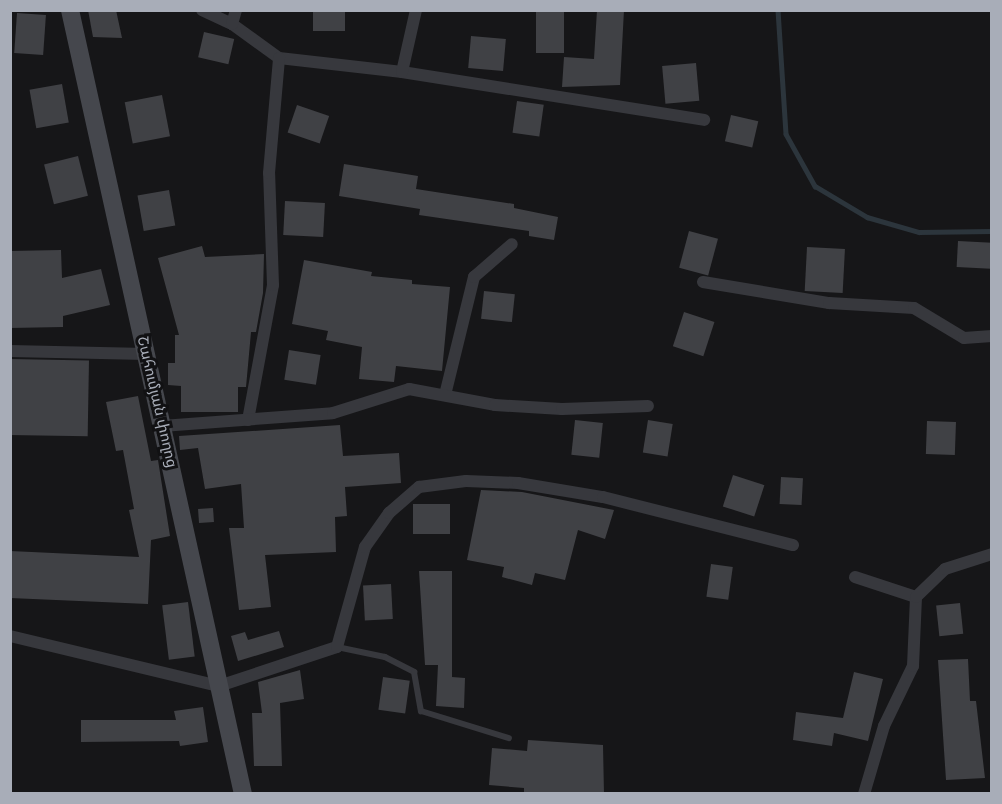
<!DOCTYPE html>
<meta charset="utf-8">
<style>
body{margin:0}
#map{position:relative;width:1002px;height:804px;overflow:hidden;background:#161618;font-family:Figtree,"Noto Sans Armenian",sans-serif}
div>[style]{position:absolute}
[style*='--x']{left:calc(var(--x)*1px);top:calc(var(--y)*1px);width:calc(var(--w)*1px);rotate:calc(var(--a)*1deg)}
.stream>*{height:4.5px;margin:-2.25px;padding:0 2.25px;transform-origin:2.25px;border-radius:2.25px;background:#2c353c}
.building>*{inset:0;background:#404145;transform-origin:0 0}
.service>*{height:6px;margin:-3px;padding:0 3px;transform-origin:3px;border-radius:3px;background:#37383d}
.minor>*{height:12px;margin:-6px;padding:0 6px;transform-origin:6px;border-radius:6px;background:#37383d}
.secondary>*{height:18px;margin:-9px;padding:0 9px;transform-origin:9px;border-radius:9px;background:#45474d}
span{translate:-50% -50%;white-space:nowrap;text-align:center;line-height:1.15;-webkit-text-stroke:6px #111113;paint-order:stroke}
.street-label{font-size:15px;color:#a8adb8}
.frame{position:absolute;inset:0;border:12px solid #a8adb8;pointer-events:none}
</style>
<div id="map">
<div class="stream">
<div style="--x:778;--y:10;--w:124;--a:86.3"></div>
<div style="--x:786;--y:134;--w:60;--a:60.9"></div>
<div style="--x:815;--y:186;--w:61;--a:30.8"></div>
<div style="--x:867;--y:217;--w:54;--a:16.1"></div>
<div style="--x:919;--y:232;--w:73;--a:-0.8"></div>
</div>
<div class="building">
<div style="clip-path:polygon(88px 10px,116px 10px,122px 38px,93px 37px)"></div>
<div style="left:313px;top:10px;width:32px;height:21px"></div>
<div style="left:536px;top:10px;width:28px;height:43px"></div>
<div style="clip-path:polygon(597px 10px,624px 10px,620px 85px,562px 87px,564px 57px,594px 59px)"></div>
<div style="left:17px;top:13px;width:29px;height:40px;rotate:4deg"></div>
<div style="left:204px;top:32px;width:31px;height:26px;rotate:13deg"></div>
<div style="left:471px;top:36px;width:35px;height:32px;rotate:5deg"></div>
<div style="left:696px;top:63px;width:38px;height:34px;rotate:85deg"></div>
<div style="left:62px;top:84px;width:39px;height:33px;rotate:80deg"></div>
<div style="left:162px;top:95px;width:42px;height:38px;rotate:79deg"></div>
<div style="left:517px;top:101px;width:27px;height:32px;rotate:8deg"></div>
<div style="left:297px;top:105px;width:34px;height:29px;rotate:19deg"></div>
<div style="left:731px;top:115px;width:28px;height:27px;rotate:13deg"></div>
<div style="left:78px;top:156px;width:41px;height:35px;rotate:76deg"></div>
<div style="clip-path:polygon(344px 164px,418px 176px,416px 189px,514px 204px,514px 208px,558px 217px,554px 240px,529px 236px,529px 231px,419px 215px,420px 209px,339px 196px)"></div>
<div style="left:169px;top:190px;width:36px;height:32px;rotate:80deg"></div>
<div style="left:285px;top:201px;width:40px;height:34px;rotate:3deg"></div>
<div style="left:689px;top:231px;width:30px;height:38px;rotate:15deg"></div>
<div style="left:958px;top:241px;width:34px;height:26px;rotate:3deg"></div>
<div style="clip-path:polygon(202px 246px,205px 257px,264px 254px,263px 293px,256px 332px,251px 332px,246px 387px,238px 387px,238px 412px,181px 412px,181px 386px,168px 385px,168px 363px,175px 363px,175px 335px,179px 335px,158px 258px)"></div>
<div style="left:807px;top:247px;width:38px;height:44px;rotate:3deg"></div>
<div style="clip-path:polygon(61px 250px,62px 278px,101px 269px,110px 305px,63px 316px,63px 327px,10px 328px,10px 251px)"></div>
<div style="clip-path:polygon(304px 260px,372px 272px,371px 276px,412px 280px,412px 284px,450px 287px,442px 371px,396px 366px,394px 382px,359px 379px,362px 347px,326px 340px,328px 331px,292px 324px)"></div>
<div style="left:484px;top:291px;width:31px;height:28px;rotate:6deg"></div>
<div style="left:684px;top:312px;width:32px;height:36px;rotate:18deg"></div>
<div style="left:289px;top:350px;width:32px;height:30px;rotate:9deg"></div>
<div style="left:10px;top:359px;width:79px;height:76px;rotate:1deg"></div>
<div style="clip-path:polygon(138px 396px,151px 461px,158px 460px,170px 536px,151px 540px,148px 604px,10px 598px,10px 551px,139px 557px,129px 510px,134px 509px,123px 450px,116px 451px,106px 402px)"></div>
<div style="left:575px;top:420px;width:28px;height:35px;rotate:6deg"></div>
<div style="left:648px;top:420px;width:25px;height:33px;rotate:9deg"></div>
<div style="left:927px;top:421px;width:29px;height:33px;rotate:2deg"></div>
<div style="clip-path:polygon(340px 425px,343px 456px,399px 453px,401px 483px,345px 487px,347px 516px,335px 517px,336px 552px,265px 555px,271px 607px,239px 610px,229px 528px,244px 528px,241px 484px,205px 489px,198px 448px,180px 450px,179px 436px)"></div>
<div style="left:733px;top:475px;width:33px;height:33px;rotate:18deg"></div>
<div style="left:781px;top:477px;width:22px;height:27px;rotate:3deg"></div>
<div style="clip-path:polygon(481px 490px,522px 492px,614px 510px,605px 539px,578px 530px,565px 580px,535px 573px,532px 585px,502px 577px,504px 567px,467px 560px)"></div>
<div style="left:413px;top:504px;width:37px;height:30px"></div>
<div style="left:213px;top:508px;width:14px;height:15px;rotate:86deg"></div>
<div style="left:711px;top:564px;width:22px;height:33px;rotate:8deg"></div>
<div style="clip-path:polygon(419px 571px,452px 571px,452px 677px,465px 678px,464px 708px,436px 706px,438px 665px,425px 665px)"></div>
<div style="left:391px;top:584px;width:35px;height:28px;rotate:87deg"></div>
<div style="left:188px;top:602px;width:55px;height:26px;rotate:83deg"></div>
<div style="left:960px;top:603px;width:31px;height:24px;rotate:84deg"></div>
<div style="clip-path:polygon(279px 631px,284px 647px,238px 661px,231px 636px,245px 632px,248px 640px)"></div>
<div style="clip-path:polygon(968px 659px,970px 701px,976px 701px,985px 778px,946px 780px,938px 660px)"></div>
<div style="clip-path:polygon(300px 670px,304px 699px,280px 703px,282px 766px,254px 766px,252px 713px,262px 713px,258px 682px)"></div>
<div style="clip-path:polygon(854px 672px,883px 679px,868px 741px,834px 733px,832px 746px,793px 740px,796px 712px,843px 718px)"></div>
<div style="left:383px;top:677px;width:27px;height:33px;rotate:8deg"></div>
<div style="clip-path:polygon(203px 707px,208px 742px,180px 746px,179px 741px,81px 742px,81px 720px,176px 720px,174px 711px)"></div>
<div style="clip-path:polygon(528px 740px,603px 745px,604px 794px,524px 794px,524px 788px,489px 785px,492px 748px,527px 751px)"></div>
</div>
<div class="service">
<div style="--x:337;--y:647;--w:49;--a:11.8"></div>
<div style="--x:385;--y:657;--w:33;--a:27"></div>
<div style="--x:414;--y:672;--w:40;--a:80"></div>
<div style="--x:421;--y:711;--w:92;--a:17.1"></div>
</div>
<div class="minor">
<div style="--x:202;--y:10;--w:33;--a:25"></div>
<div style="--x:232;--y:24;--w:58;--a:35.9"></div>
<div style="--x:279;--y:58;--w:124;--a:6.5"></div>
<div style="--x:402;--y:72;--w:306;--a:9"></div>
<div style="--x:232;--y:24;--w:15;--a:-74"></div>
<div style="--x:402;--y:72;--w:64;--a:-77.3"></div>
<div style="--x:703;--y:282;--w:128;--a:9.5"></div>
<div style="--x:829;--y:303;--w:85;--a:3.4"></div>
<div style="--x:914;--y:308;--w:58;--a:31"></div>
<div style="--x:964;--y:338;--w:28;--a:-4"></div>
<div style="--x:10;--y:351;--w:136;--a:1.3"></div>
<div style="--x:445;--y:395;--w:122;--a:-76.2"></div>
<div style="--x:474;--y:277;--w:50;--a:-41"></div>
<div style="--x:248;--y:420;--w:137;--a:-79.5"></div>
<div style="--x:273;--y:285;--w:112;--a:-92"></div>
<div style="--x:269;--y:173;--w:115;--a:-85"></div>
<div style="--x:162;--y:426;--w:171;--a:-4.3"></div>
<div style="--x:333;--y:413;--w:80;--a:-17.5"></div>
<div style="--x:409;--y:389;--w:87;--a:10.5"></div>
<div style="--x:495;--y:405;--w:67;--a:3.4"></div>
<div style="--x:562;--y:409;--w:86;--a:-2"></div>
<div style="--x:855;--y:577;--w:64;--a:18.2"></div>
<div style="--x:10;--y:636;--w:215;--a:13.5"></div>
<div style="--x:219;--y:686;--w:124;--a:-18.3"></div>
<div style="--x:337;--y:647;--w:104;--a:-74.4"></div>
<div style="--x:365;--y:547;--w:42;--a:-54.8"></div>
<div style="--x:389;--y:513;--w:40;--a:-41"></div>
<div style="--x:419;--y:487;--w:47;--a:-7.3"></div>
<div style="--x:466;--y:481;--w:52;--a:2.2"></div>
<div style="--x:518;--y:483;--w:86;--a:9.4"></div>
<div style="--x:603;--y:497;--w:196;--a:14.2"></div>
<div style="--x:864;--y:794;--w:71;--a:-73.6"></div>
<div style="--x:884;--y:726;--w:67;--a:-64.2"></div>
<div style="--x:913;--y:666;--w:69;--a:-87.5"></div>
<div style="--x:916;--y:597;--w:40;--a:-44"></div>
<div style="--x:945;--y:569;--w:49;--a:-17.7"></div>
</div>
<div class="secondary">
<div style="--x:70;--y:10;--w:803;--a:77.56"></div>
</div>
<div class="street-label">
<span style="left:157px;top:402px;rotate:77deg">Շահումյան փողոց</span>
</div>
<div class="frame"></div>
</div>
